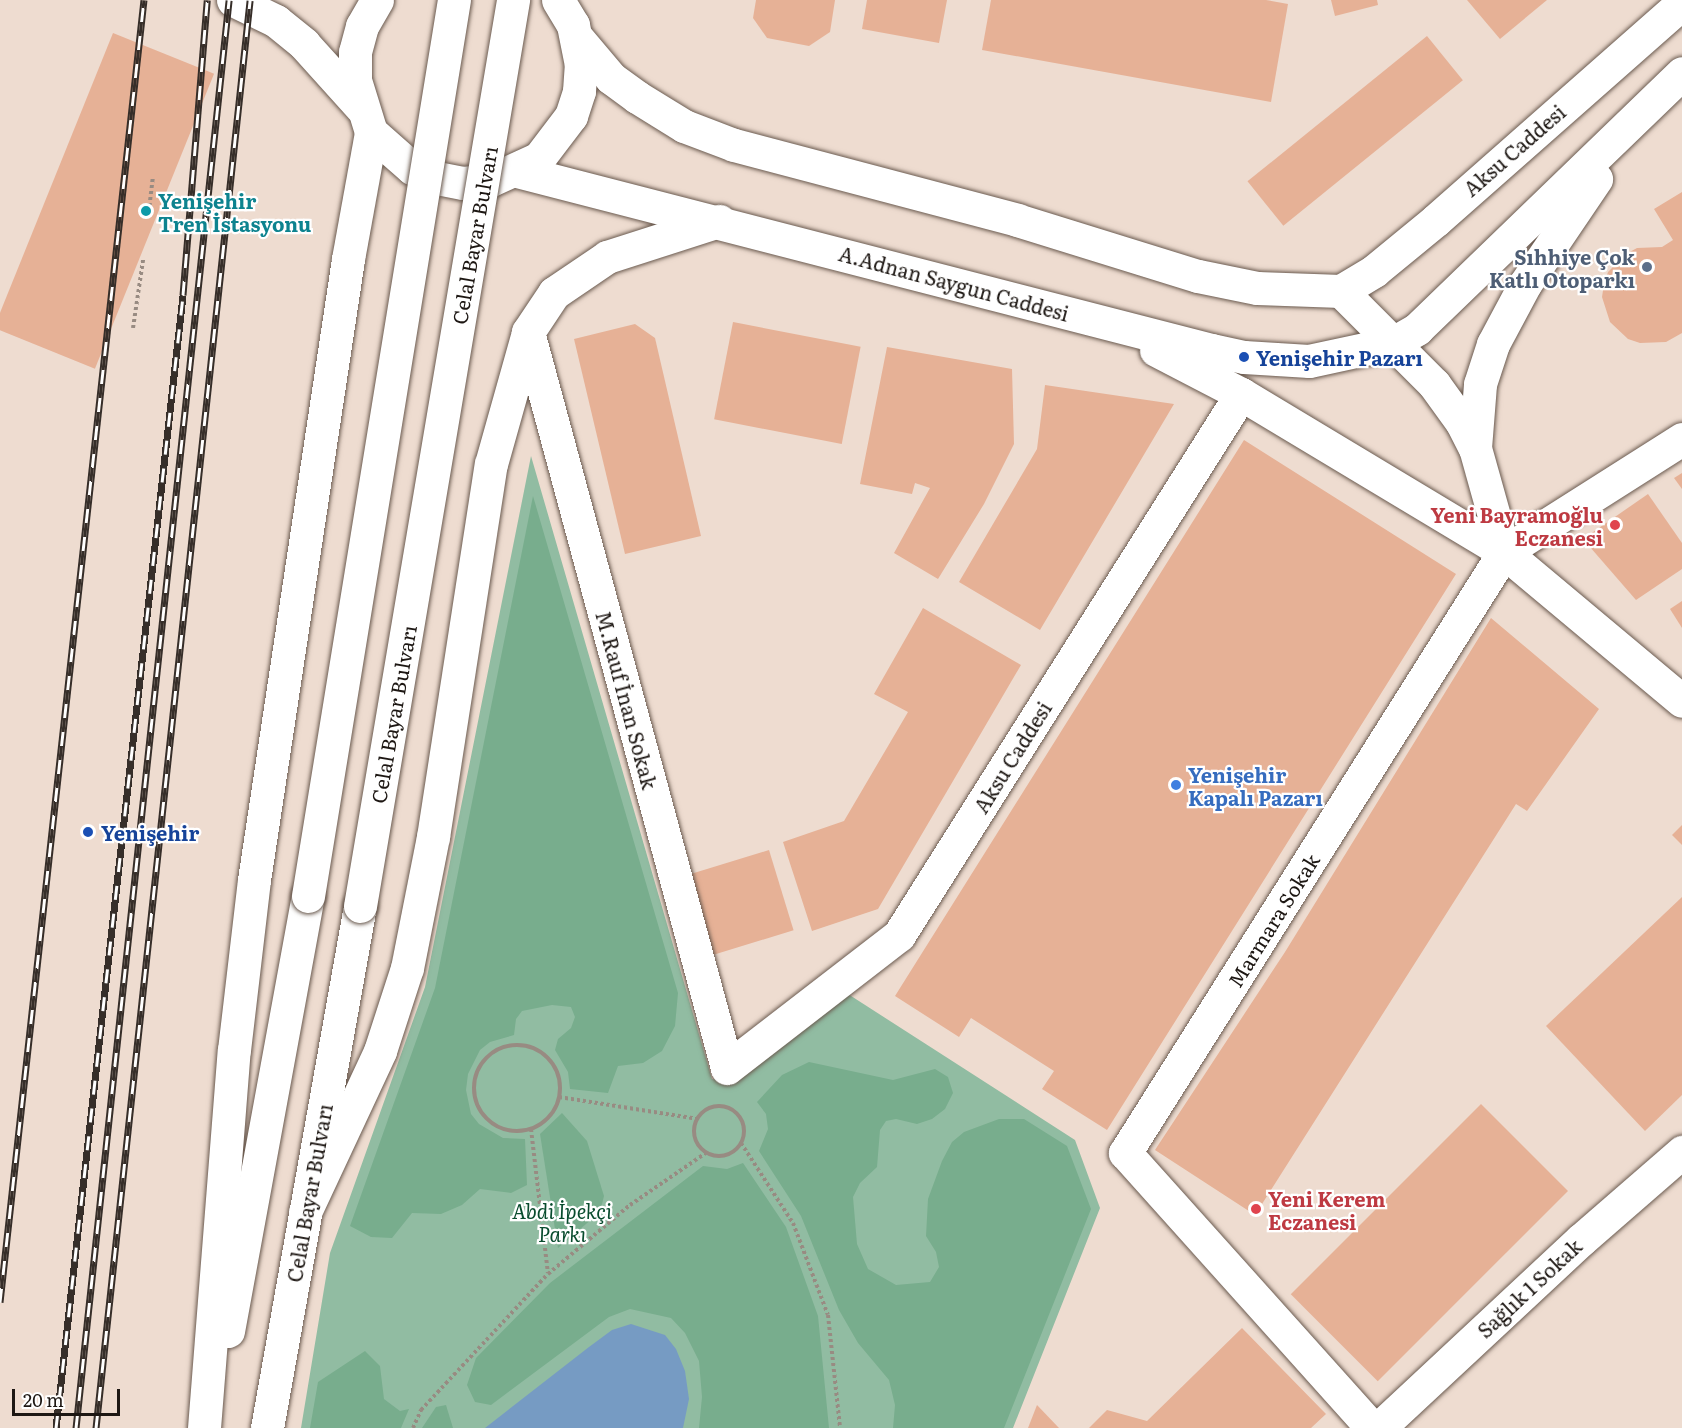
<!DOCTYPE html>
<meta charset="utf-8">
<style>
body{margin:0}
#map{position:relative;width:1682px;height:1428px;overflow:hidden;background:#eedcd0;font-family:Literata,serif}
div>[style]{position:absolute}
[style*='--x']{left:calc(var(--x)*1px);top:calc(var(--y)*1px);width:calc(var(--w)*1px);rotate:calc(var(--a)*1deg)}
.green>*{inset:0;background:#91bca2}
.forest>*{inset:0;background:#78ad8d}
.water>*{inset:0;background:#769bc3}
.building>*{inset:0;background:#e6b196;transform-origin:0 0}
.path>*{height:4px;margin-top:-2px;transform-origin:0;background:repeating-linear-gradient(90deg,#988b82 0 3px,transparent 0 6px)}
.path>.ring{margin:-2px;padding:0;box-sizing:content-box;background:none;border:4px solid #988b82;border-radius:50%}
.roads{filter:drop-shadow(0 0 2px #6a5a4f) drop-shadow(0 0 2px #6a5a4f)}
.minor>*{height:33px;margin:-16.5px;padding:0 16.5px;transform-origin:16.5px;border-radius:16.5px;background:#fff}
.tertiary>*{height:33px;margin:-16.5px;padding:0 16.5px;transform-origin:16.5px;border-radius:16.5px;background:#fff}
.secondary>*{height:33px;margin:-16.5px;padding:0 16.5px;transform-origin:16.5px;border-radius:16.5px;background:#fff}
.primary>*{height:33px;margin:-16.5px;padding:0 16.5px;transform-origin:16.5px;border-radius:16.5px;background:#fff}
.rail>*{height:7px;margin-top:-3.5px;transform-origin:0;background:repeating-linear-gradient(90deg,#fff 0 14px,#362e29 0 28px);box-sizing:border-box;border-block:2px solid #362e29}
.bridges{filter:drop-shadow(0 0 2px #6a5a4f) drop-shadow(0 0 2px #6a5a4f)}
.primary-bridge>*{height:33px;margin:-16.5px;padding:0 16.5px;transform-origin:16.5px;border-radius:16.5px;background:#fff}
.dots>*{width:16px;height:16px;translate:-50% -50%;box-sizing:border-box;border:3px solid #fff;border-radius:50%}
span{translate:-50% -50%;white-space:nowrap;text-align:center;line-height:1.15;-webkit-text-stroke:4.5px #fff;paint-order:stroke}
.street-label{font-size:20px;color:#1d1713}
.culture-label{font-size:20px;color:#0d838f;font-weight:700}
.left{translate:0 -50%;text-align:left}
.service-label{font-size:20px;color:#4e5e75;font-weight:700}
.right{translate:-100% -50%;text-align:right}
.transit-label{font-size:20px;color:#164399;font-weight:700}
.health-label{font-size:20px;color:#be3a42;font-weight:700}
.shop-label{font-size:20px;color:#366cbe;font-weight:700}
.park-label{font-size:20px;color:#094c2e;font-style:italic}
.scale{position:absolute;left:12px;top:1389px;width:108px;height:27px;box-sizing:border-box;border:3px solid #1d1713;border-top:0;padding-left:8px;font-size:18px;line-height:21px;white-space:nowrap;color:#1d1713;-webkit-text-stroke:4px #fff;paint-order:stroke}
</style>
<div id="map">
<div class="green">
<div style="clip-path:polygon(531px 456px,712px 1079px,733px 1083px,848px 994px,1075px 1140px,1100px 1208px,1013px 1428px,301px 1428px,330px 1253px,425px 987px)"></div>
</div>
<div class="forest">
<div style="clip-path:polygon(533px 496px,678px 993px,675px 1026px,662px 1051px,643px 1063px,618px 1066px,608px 1093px,570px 1089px,568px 1072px,555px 1050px,558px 1039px,571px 1028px,575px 1017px,571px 1007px,552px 1005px,522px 1011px,516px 1019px,514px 1035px,490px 1042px,480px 1050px,468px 1074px,466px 1090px,471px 1114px,479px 1124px,503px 1138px,525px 1139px,527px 1185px,511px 1193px,480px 1189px,462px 1205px,441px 1214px,412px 1213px,392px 1238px,371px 1237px,350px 1226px,435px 988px)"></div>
<div style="clip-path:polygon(809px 1062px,893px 1080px,935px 1069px,948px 1077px,953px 1093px,945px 1109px,932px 1119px,917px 1124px,896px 1119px,886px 1121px,880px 1130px,877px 1167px,860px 1183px,853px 1197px,857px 1244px,868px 1269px,896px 1285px,930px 1282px,939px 1267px,936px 1252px,926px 1236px,928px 1199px,942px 1161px,952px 1142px,964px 1132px,999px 1119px,1024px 1119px,1067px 1146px,1091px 1209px,1004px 1428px,893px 1428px,895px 1405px,889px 1380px,858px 1343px,839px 1310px,801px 1216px,759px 1151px,768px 1129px,766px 1114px,757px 1102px,782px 1075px)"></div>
<div style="clip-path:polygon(562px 1113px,587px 1141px,604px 1196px,600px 1212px,558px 1248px,540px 1134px)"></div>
<div style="clip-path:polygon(743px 1163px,786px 1227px,818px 1316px,829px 1428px,699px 1428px,702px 1397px,699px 1361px,685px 1333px,671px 1318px,630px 1309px,609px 1317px,491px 1405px,475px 1402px,467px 1385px,476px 1358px,550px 1283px,703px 1166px,727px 1169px)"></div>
<div style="clip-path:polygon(365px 1351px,380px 1366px,384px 1399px,400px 1411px,409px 1409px,401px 1428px,310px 1428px,318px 1382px)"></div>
<div style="clip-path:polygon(446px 1405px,453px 1428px,422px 1428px,436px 1407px)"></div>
</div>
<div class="water">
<div style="clip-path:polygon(631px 1324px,665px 1335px,676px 1349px,685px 1371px,689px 1399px,683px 1428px,485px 1428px,589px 1347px,612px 1330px)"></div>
</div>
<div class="building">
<div style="clip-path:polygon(756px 0,835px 0,830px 32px,809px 46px,767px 38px,753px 18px)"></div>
<div style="clip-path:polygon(867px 0,947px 0,939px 43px,862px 29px)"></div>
<div style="clip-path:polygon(991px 0,1266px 0,1288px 4px,1271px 102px,982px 50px)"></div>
<div style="clip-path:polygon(1331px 0,1377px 0,1378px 5px,1335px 16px)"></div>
<div style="clip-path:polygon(1467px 0,1547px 0,1500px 39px)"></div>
<div style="left:113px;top:33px;width:109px;height:318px;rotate:22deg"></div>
<div style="left:1427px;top:36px;width:57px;height:231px;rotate:51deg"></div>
<div style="clip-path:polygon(1682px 192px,1682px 333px,1666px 342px,1640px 343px,1628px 339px,1610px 322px,1602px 297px,1604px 284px,1608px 272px,1626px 254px,1637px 248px,1662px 247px,1673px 240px,1654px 209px)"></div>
<div style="left:733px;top:322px;width:130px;height:99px;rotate:11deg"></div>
<div style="clip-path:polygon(635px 324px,655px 338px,701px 536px,625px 554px,574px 339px)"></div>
<div style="clip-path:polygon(887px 347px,1012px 369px,1014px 444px,984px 504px,938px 579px,894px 553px,930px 488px,915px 483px,912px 494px,860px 484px)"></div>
<div style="clip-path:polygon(1045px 385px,1174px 404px,1040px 630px,959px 582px,1037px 449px)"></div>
<div style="clip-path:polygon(1244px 440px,1456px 574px,1107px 1130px,1042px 1089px,1054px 1071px,971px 1018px,959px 1037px,895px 996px)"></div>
<div style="clip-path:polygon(1682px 473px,1682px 489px,1674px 478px)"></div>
<div style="clip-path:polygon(1648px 494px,1682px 543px,1682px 569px,1636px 600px,1583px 539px)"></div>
<div style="clip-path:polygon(1682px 601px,1682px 628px,1670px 609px)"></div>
<div style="clip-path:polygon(923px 608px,1021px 665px,878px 909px,812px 931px,783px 842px,844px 821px,908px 712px,874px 694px)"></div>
<div style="clip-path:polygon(1491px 618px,1599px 709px,1527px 811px,1516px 804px,1255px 1215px,1155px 1150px,1285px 952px)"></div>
<div style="clip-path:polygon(1682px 825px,1682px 845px,1672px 835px)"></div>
<div style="left:769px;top:850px;width:84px;height:87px;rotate:73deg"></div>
<div style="clip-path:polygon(1682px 897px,1682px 1095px,1645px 1131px,1546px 1026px)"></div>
<div style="left:1481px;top:1104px;width:123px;height:269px;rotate:45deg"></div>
<div style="clip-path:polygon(1242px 1328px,1326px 1414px,1311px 1428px,1089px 1428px,1107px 1410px,1147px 1421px)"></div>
<div style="clip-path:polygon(1037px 1405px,1059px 1428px,1028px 1428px)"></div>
</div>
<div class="path">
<div style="--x:148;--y:218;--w:42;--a:-83.2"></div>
<div style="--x:133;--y:328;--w:69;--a:-81.6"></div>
<div class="ring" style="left:474px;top:1045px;width:82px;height:82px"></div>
<div style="--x:559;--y:1097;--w:141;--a:9"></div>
<div class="ring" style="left:694px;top:1106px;width:46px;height:46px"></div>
<div style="--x:531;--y:1129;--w:145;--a:83.3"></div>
<div style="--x:741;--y:1143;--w:95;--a:57"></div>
<div style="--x:793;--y:1223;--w:98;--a:69.2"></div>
<div style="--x:828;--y:1315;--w:114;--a:83.9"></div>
<div style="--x:413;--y:1428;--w:20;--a:-66"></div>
<div style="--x:421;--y:1410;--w:186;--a:-47"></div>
<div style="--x:548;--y:1274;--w:107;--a:-40.1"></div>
<div style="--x:630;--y:1205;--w:93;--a:-34.5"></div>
</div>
<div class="roads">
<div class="minor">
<div style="--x:528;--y:332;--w:762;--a:74.87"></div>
<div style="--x:727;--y:1068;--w:217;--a:-37.7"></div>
<div style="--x:899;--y:935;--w:640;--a:-57.7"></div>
<div style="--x:1372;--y:1428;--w:370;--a:-131.9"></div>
<div style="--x:1125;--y:1153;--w:711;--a:-57.76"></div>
<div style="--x:1504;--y:552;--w:211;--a:-32.4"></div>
<div style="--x:1379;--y:1428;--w:277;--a:-43"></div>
<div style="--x:1582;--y:1239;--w:133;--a:-41"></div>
</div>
<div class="tertiary">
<div style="--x:1504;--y:552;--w:232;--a:39.9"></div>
</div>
<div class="secondary">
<div style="--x:233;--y:0;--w:48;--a:26"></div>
<div style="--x:276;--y:21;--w:36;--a:39"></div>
<div style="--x:304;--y:44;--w:85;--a:47.9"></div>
<div style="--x:377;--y:0;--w:30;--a:120"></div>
<div style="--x:362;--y:26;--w:27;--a:105"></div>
<div style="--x:355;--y:52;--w:28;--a:90"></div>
<div style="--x:355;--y:80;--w:54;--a:72.9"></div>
<div style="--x:371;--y:132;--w:55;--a:41.3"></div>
<div style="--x:412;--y:168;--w:27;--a:22"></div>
<div style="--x:437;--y:178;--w:26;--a:11"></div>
<div style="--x:463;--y:183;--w:28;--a:-6"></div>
<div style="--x:491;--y:180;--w:53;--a:-24.6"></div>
<div style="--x:539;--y:158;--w:53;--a:-52.7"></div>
<div style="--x:571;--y:116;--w:26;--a:-72"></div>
<div style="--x:579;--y:91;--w:26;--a:-86"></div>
<div style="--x:581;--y:65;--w:41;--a:-101.3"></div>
<div style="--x:573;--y:25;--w:29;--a:-121"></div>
<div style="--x:578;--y:39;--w:51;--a:49.8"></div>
<div style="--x:611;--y:78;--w:32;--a:36"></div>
<div style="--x:637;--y:97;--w:55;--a:31.7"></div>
<div style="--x:684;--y:126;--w:53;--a:20.8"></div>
<div style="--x:734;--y:145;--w:293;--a:14.8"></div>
<div style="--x:1017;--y:220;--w:189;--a:17.2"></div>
<div style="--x:1198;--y:276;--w:60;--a:11.5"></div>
<div style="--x:1257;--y:288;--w:84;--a:2"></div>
<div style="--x:1341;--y:291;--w:39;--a:-31"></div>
<div style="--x:1374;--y:271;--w:80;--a:-39.4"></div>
<div style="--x:1436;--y:220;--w:328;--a:-41.4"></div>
<div style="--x:517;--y:171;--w:717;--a:14.46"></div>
<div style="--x:1211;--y:350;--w:34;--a:12"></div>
<div style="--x:1244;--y:357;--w:65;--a:3.5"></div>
<div style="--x:1309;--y:361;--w:86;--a:-12.1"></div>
<div style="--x:1393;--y:343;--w:28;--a:-30"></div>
<div style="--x:1417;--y:329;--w:368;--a:-44"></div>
<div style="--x:1341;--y:291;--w:132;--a:45"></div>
<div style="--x:1434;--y:384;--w:48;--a:54.3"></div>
<div style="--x:1462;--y:423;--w:28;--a:63"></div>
<div style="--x:1475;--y:448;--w:108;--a:74.4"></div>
<div style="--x:1156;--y:350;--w:96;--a:27.4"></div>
<div style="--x:1241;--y:394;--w:307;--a:31"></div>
<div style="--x:1475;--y:448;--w:64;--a:-85.5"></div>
<div style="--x:1480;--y:384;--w:42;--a:-72"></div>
<div style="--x:1493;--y:344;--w:68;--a:-61.9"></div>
<div style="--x:1525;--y:284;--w:127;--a:-55.9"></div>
</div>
<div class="primary">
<div style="--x:305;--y:1212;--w:178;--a:-65"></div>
<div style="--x:380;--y:1051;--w:87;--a:-72"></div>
<div style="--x:407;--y:968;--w:134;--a:-78.8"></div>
<div style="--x:433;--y:837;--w:377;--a:-81.2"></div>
<div style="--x:491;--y:464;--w:137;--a:-74.3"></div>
<div style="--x:528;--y:332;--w:47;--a:-56.3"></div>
<div style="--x:554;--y:293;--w:64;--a:-34.2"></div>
<div style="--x:607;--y:257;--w:118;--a:-17.8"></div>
<div style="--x:228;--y:1331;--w:442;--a:-79.6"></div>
<div style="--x:204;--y:1428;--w:379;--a:-85.5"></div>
<div style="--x:234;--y:1050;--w:171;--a:-83.3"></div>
<div style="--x:254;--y:880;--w:628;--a:-81.39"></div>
<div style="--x:348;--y:259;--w:129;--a:-79.7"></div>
<div style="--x:267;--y:1428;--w:530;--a:-79.9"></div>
</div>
</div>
<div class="rail">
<div style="--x:0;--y:1302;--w:1310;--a:-83.69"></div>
<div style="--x:56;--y:1428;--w:1140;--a:-83.6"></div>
<div style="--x:183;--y:295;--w:296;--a:-85.3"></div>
<div style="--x:76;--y:1428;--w:1436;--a:-83.88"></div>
<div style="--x:96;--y:1428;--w:1436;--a:-83.84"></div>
</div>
<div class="bridges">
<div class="primary-bridge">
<div style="--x:308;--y:896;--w:908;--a:-80.75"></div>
<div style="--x:360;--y:906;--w:919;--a:-80.41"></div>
</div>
</div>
<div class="dots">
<div style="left:146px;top:211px;background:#0f9aa8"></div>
<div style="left:1647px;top:267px;background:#5c6f8a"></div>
<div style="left:1244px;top:357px;background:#1a4fb4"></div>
<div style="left:1615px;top:525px;background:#e0444e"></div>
<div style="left:1176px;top:785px;background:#3f7fe0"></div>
<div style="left:88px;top:832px;background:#1a4fb4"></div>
<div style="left:1256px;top:1209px;background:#e0444e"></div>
</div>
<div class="street-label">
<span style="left:1514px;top:150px;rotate:-41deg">Aksu Caddesi</span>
<span style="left:474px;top:235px;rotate:-80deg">Celal Bayar Bulvarı</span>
<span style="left:954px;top:283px;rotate:15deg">A.Adnan Saygun Caddesi</span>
<span style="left:627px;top:700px;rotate:75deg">M.Rauf İnan Sokak</span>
<span style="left:393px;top:714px;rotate:-80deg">Celal Bayar Bulvarı</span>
<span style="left:1012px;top:757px;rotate:-58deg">Aksu Caddesi</span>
<span style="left:1273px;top:920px;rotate:-58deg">Marmara Sokak</span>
<span style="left:309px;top:1193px;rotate:-80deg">Celal Bayar Bulvarı</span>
<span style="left:1529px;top:1288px;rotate:-43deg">Sağlık 1 Sokak</span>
</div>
<div class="culture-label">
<span class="left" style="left:158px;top:212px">Yenişehir<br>Tren İstasyonu</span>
</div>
<div class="service-label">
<span class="right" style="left:1635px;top:268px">Sıhhiye Çok<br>Katlı Otoparkı</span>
</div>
<div class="transit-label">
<span class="left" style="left:1256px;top:357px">Yenişehir Pazarı</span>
<span class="left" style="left:101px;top:832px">Yenişehir</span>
</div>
<div class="health-label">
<span class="right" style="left:1603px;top:526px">Yeni Bayramoğlu<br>Eczanesi</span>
<span class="left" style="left:1268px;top:1210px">Yeni Kerem<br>Eczanesi</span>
</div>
<div class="shop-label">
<span class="left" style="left:1188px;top:786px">Yenişehir<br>Kapalı Pazarı</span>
</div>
<div class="park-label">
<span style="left:562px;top:1222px">Abdi İpekçi<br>Parkı</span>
</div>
<div class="scale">20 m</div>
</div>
